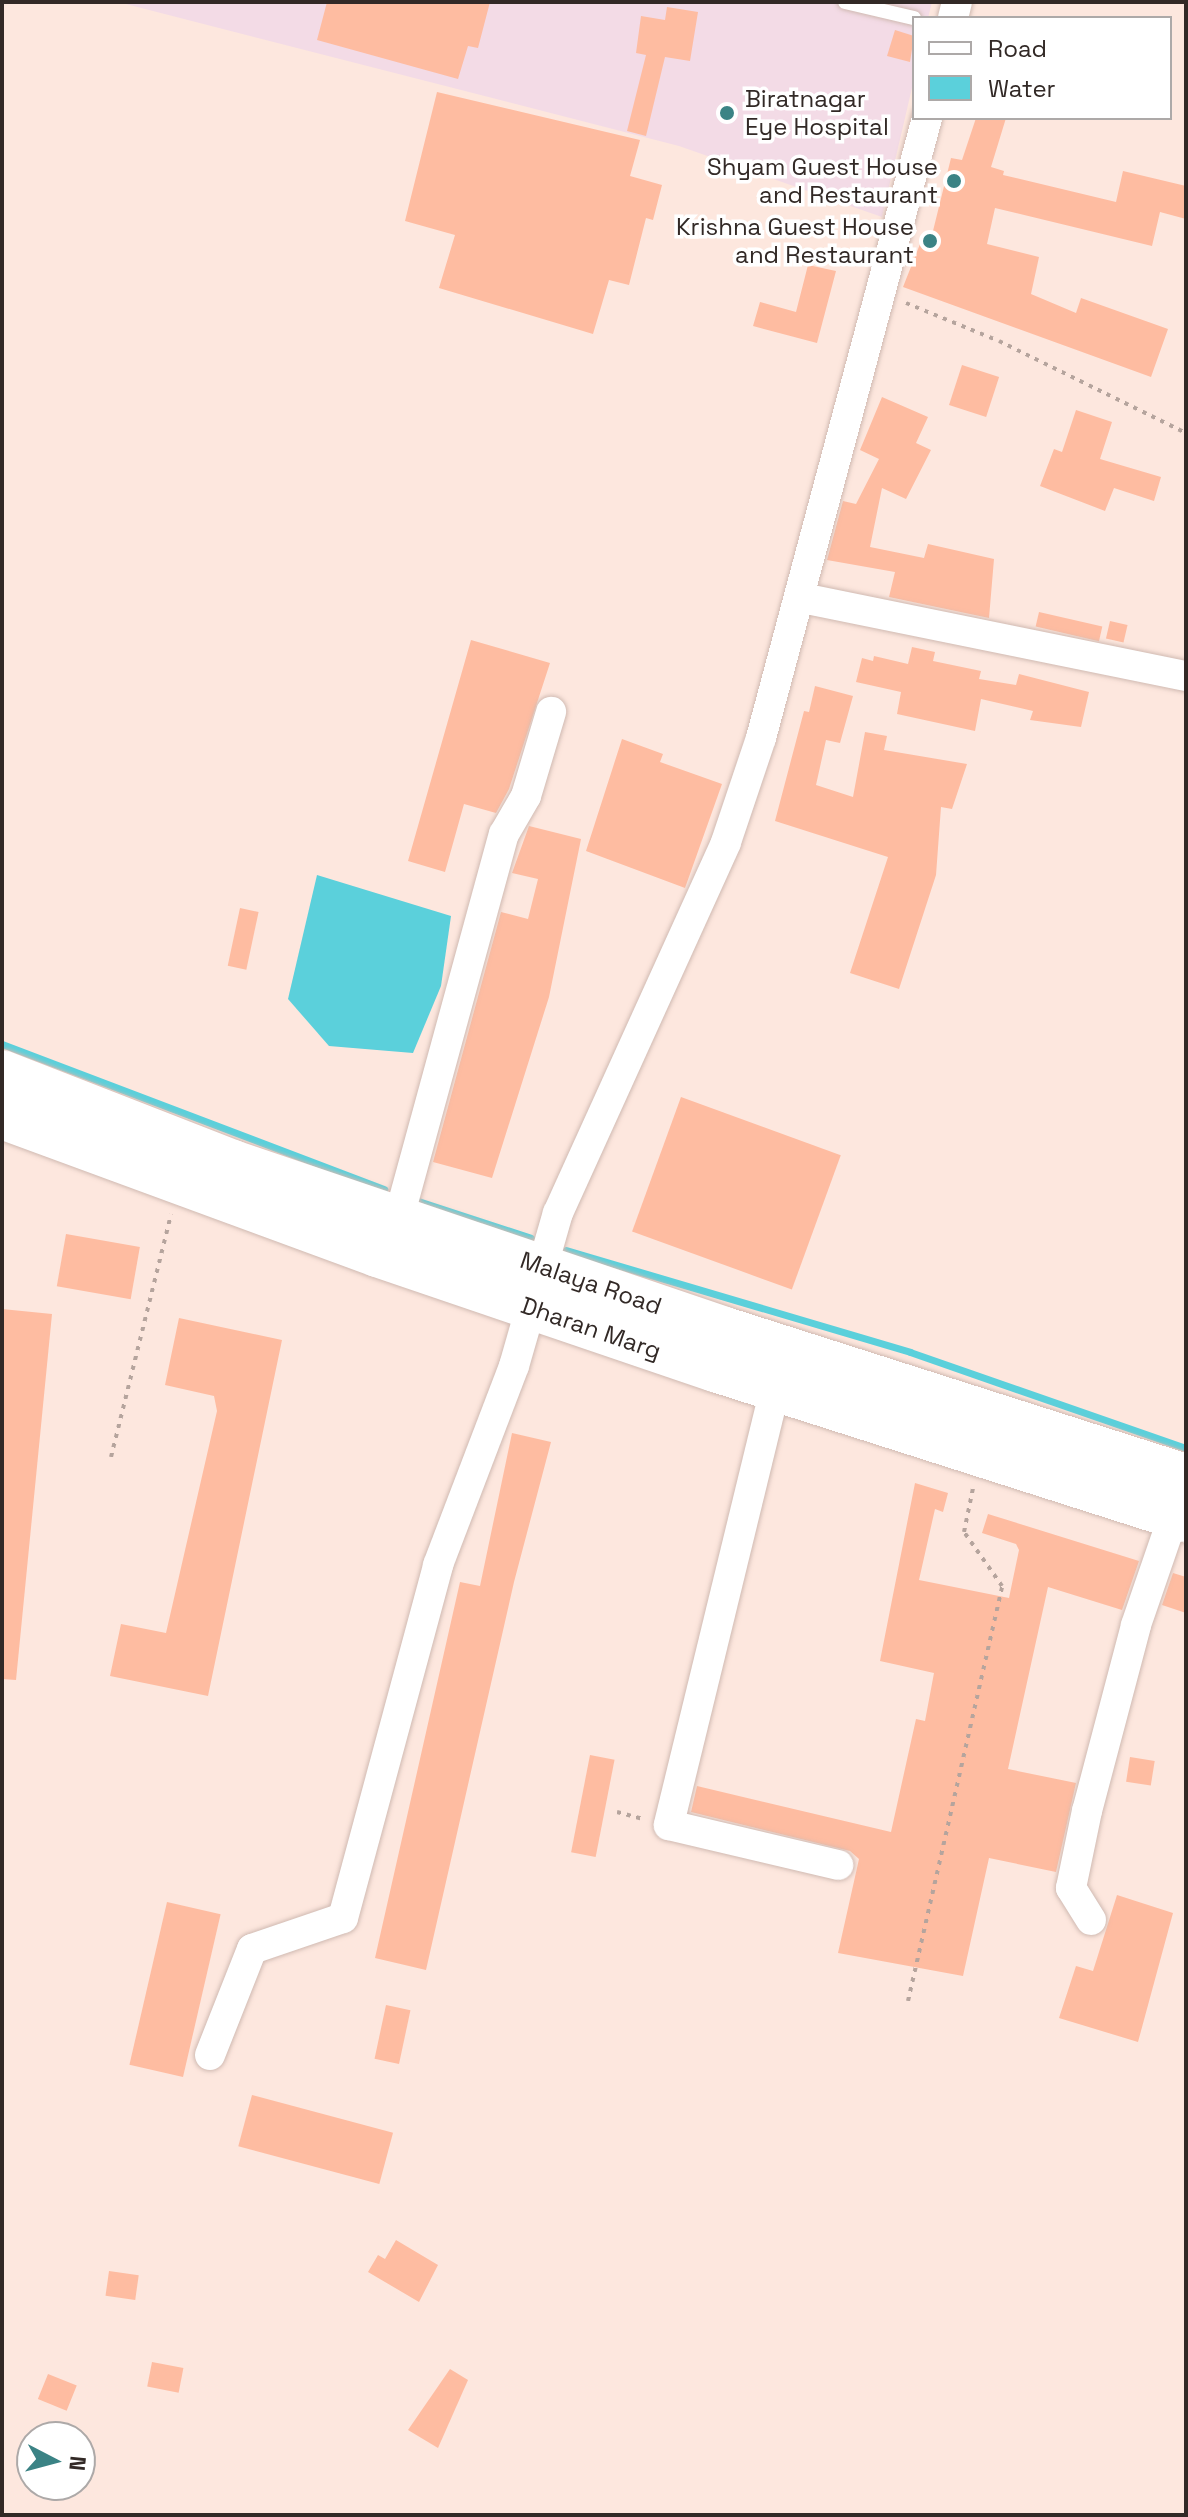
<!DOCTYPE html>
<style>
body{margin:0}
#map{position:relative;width:1188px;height:2517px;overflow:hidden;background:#fde7de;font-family:"Space Grotesk",sans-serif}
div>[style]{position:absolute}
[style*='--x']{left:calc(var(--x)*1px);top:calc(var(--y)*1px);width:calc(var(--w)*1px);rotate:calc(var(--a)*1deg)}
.medical>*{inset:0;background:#f3dbe6}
.water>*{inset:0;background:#5bd0db}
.stream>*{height:7px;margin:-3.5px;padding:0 3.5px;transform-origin:3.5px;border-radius:3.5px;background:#5bd0db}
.building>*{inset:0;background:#febca1;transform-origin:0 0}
.path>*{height:4px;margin-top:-2px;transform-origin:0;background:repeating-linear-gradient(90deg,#b5a49d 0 4px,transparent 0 10px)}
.roads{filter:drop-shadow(0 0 2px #d0bab2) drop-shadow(0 0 2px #d0bab2)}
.lane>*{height:14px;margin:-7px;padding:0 7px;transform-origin:7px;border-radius:7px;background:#fff}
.street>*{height:30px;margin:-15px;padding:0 15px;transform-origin:15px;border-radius:15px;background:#fff}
.primary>*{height:44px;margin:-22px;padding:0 22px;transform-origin:22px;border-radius:22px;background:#fff}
.dots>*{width:22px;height:22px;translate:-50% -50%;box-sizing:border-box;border:4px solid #fff;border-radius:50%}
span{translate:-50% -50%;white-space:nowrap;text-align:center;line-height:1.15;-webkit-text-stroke:7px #fff;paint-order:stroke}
.poi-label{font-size:24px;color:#322926}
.left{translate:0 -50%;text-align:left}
.right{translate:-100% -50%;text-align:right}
.street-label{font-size:24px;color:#322926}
.frame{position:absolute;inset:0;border:4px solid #322926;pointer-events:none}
.legend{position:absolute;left:912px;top:16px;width:260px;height:104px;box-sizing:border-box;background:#fff;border:2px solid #ada9a8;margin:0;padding:10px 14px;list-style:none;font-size:24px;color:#322926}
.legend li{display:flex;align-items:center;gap:16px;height:40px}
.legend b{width:40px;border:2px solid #ada9a8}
.north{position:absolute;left:16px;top:2421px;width:80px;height:80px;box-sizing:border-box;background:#fff;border:2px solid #ada9a8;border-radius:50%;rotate:96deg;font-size:22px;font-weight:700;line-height:32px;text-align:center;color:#322926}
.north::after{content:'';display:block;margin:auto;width:28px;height:36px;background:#3b8385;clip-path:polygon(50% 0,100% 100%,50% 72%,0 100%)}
</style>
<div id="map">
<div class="medical">
<div style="clip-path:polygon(118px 2px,932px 2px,928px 18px,914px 18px,914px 79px,882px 217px,679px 146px)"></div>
</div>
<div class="water">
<div style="clip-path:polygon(317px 875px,451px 916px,441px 986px,413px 1053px,329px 1046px,288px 999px)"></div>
</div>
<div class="stream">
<div style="--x:2;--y:1044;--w:409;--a:20.8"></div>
<div style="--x:412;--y:1199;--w:125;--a:18.1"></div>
<div style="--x:566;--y:1250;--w:359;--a:16.5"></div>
<div style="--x:910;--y:1352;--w:292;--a:19.2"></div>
</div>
<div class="building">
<div style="clip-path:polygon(327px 2px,490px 2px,478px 48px,468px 46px,458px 79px,317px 40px)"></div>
<div style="clip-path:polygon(667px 7px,698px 12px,690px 61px,665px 57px,646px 136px,627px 131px,646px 55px,636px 53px,641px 16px,665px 20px)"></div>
<div style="clip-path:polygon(895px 30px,914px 36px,910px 62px,887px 56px)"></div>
<div style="clip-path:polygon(437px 92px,640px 140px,630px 176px,662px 185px,653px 220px,646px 218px,629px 285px,609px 280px,593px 334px,439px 288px,455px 235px,405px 221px)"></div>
<div style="clip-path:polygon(976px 118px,1006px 118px,991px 167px,1004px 171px,1003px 175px,1116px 202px,1123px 171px,1186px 186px,1186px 219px,1160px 212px,1152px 246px,995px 208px,987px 244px,1039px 257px,1031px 294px,1076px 313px,1081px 298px,1168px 329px,1151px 377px,903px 287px,922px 239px,930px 243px,951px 158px,962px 160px)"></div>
<div style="clip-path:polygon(808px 265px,836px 271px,817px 343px,753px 326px,760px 302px,796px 312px)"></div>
<div style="left:962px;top:365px;width:39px;height:42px;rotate:18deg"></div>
<div style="clip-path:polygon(882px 397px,928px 417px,916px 443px,931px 450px,906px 499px,882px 488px,870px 547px,924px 558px,928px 544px,994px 559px,989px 618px,889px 597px,895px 572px,827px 560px,843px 501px,856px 504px,879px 459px,860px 450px)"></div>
<div style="clip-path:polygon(1076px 410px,1112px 422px,1100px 459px,1161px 477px,1154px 501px,1114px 488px,1105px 511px,1040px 486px,1054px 449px,1062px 452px)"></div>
<div style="left:1039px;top:612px;width:65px;height:15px;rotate:13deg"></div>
<div style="left:1110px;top:621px;width:18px;height:18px;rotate:13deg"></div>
<div style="clip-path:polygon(471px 640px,550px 663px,509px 789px,496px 813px,464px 804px,445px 872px,408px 861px)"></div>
<div style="clip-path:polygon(912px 647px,935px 652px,933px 661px,981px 671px,979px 679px,1016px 685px,1019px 674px,1089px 692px,1081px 727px,1030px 720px,1033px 711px,981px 699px,975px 731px,897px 714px,901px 692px,856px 682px,862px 658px,873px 661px,874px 656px,908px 664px)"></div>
<div style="clip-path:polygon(815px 686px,853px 696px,840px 743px,826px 740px,816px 785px,853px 797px,865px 732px,887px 736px,884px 750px,967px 764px,952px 809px,941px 807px,936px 875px,899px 989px,850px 973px,888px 857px,775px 821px,804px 711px,809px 712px)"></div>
<div style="clip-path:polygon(622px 739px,663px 754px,660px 762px,722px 784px,685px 888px,586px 851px)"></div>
<div style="clip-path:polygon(529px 826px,581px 839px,549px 997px,492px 1178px,433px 1162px,501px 912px,528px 919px,538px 879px,512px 873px)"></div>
<div style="left:240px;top:908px;width:19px;height:59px;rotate:12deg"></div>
<div style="left:681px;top:1097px;width:170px;height:143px;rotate:20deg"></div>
<div style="left:66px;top:1234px;width:75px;height:53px;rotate:10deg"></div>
<div style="clip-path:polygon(2px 1309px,52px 1314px,16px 1680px,2px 1679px)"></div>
<div style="clip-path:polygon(179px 1318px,282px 1340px,208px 1696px,110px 1676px,121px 1624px,166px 1633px,217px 1411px,214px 1396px,165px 1385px)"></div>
<div style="clip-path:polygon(512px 1433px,551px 1442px,514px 1582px,426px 1970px,375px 1958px,460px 1582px,480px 1586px)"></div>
<div style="clip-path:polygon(915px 1483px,948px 1493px,943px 1512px,935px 1509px,919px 1580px,1009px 1598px,1019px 1550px,1016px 1544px,982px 1533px,988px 1514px,1139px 1561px,1122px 1610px,1048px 1587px,1008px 1769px,1076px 1783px,1056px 1872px,989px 1858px,963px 1976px,838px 1953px,859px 1859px,850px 1851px,691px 1812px,697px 1786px,891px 1832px,916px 1719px,925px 1721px,934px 1673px,880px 1661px)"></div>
<div style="clip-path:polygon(1173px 1573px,1186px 1577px,1186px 1613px,1162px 1605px)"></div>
<div style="left:590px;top:1755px;width:25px;height:99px;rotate:11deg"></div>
<div style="left:1130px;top:1757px;width:25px;height:25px;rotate:9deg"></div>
<div style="clip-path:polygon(1117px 1895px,1173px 1913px,1138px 2042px,1059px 2018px,1076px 1966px,1093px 1971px)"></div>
<div style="left:167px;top:1902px;width:55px;height:167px;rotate:13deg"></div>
<div style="left:386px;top:2005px;width:25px;height:55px;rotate:12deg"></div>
<div style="left:252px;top:2095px;width:146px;height:53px;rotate:15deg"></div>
<div style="clip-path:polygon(396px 2240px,438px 2265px,419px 2302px,368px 2272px,378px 2255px,385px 2259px)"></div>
<div style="left:109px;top:2271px;width:30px;height:25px;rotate:8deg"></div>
<div style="left:152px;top:2362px;width:32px;height:25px;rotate:11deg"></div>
<div style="clip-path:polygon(450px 2369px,468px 2380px,438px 2448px,408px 2430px)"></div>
<div style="left:48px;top:2374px;width:31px;height:27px;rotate:22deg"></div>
</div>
<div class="path">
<div style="--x:906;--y:303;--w:100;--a:22.2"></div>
<div style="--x:999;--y:341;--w:208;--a:26.2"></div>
<div style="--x:111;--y:1457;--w:250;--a:-76.1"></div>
<div style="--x:617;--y:1812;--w:27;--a:15"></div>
<div style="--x:908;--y:2001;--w:426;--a:-77.2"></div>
<div style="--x:1002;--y:1586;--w:66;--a:-125.1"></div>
<div style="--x:964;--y:1532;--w:45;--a:-78.4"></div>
</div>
<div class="roads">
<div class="lane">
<div style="--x:845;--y:2;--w:71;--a:13.1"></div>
</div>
<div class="street">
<div style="--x:953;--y:18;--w:16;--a:-76"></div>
<div style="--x:802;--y:598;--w:392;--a:11.5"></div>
<div style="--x:399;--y:1217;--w:397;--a:-74.7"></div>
<div style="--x:504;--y:834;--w:44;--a:-59.9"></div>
<div style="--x:526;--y:796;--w:88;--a:-73.4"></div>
<div style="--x:775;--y:1389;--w:449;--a:103.7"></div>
<div style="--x:669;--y:1825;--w:174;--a:13.3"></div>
<div style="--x:1091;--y:1920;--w:38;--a:-122"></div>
<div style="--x:1071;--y:1888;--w:79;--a:-78.3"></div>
<div style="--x:1087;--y:1811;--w:192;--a:-75.2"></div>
<div style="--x:1136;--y:1625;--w:135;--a:-71"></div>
<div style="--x:210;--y:2055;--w:114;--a:-68.4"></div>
<div style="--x:252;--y:1949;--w:96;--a:-18.8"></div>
<div style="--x:343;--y:1918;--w:366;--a:-74.9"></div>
<div style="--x:438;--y:1565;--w:213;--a:-69.1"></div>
<div style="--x:514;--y:1366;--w:159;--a:-74"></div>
<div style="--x:558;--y:1213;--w:407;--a:-65.6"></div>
<div style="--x:726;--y:842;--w:110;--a:-71.4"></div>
<div style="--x:761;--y:738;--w:642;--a:-75.01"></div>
</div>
<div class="primary">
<div style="--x:2;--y:1072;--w:248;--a:21.3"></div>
<div style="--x:233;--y:1162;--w:520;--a:18.75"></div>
<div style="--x:725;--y:1329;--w:484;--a:17.7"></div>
<div style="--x:2;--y:1117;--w:400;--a:20.2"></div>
<div style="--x:377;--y:1255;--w:357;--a:18.8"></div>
<div style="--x:715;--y:1370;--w:494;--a:17.7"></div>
</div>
</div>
<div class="dots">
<div style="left:727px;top:113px;background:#3b8385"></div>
<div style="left:954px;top:181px;background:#3b8385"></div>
<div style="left:930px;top:241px;background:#3b8385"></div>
</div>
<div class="poi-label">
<span class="left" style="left:745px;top:113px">Biratnagar<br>Eye Hospital</span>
<span class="right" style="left:938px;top:181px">Shyam Guest House<br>and Restaurant</span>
<span class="right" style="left:914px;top:241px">Krishna Guest House<br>and Restaurant</span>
</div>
<div class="street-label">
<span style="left:591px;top:1283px;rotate:19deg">Malaya Road</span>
<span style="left:591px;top:1328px;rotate:19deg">Dharan Marg</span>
</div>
<div class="frame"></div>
<ul class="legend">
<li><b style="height:10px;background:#fff"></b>Road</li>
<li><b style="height:22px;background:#5bd0db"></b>Water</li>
</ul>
<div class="north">N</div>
</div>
